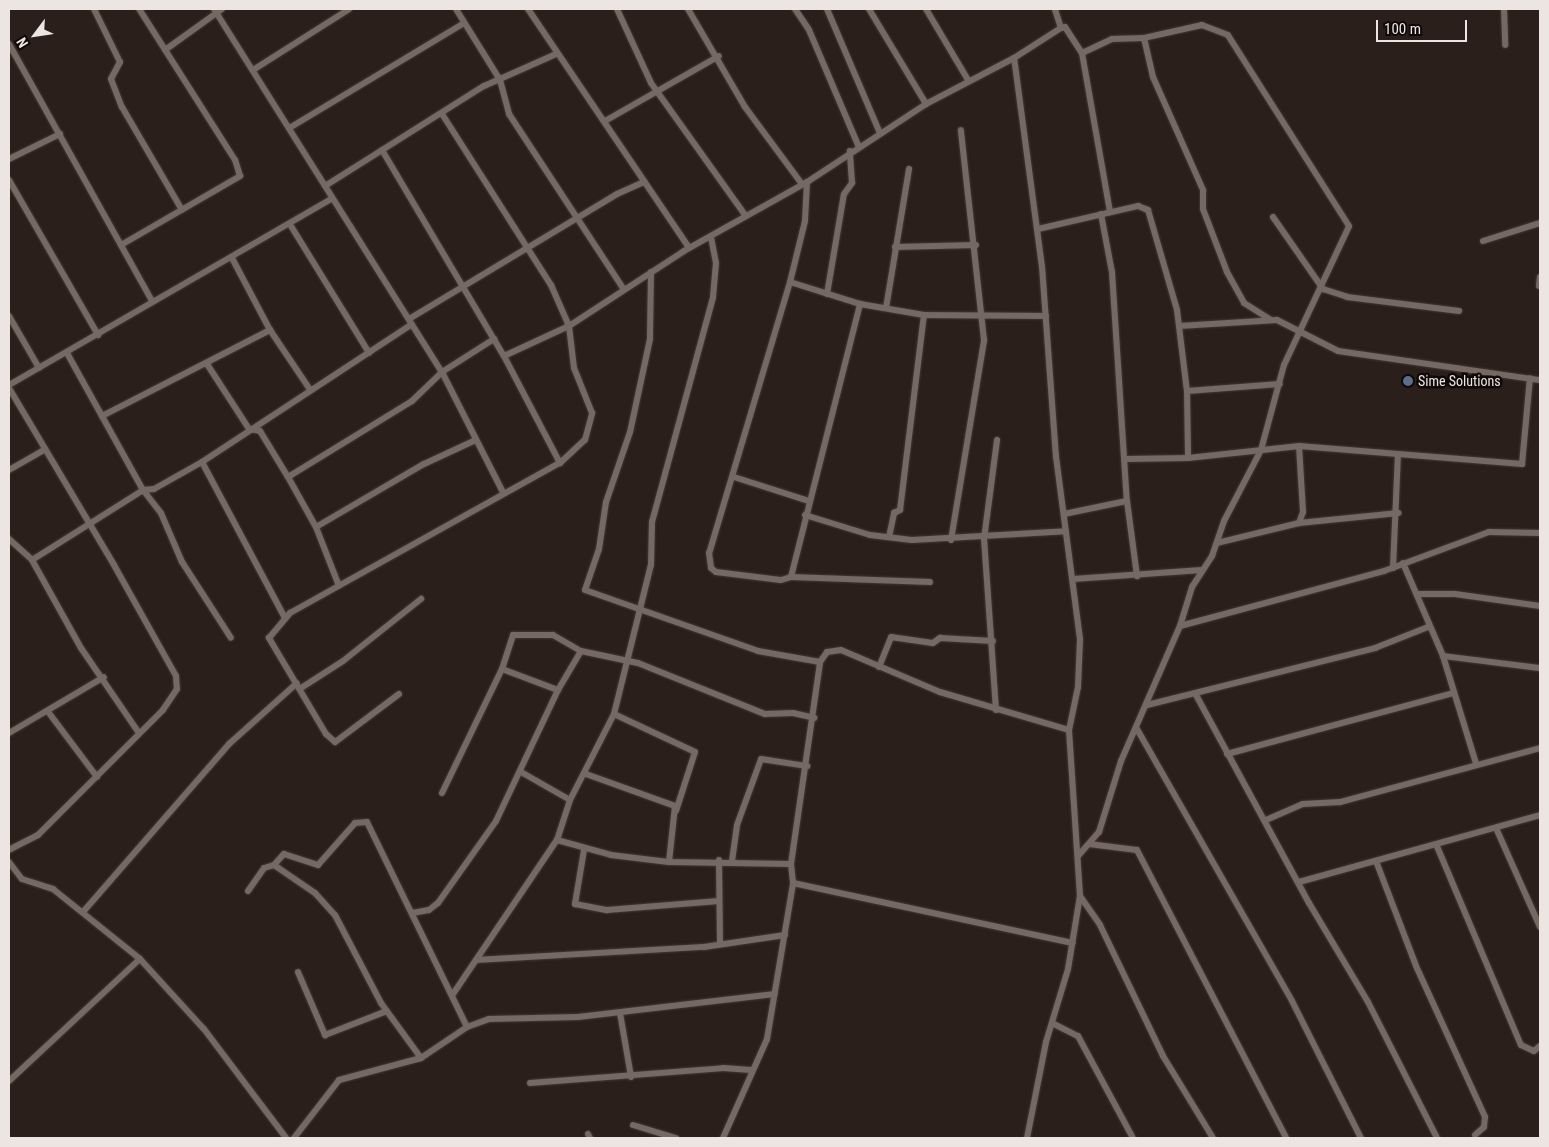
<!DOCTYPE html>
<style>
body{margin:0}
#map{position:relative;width:1549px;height:1147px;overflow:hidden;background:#2a1f1b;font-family:"Roboto Condensed",sans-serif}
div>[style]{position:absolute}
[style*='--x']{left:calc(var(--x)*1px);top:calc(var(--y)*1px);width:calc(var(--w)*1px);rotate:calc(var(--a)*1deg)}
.roads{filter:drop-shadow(0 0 1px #423936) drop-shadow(0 0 1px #423936)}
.minor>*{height:6px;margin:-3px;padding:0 3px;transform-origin:3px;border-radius:3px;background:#766863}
.dots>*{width:14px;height:14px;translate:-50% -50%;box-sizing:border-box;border:2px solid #0f0a08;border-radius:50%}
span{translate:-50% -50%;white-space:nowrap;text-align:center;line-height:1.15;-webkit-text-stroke:5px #0f0a08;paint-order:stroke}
.poi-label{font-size:14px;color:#ede5e2}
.left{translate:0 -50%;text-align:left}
.frame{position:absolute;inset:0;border:10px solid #ede5e2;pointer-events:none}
.north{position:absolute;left:10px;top:10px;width:50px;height:50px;-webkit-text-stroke:4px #0f0a08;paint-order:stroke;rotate:239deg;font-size:14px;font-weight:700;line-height:20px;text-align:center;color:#ede5e2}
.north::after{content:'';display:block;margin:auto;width:18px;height:22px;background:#ede5e2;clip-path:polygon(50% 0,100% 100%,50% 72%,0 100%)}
.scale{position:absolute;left:1376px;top:20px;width:91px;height:22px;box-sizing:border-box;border:2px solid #ede5e2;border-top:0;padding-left:6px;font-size:15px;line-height:18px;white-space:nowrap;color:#ede5e2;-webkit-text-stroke:4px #0f0a08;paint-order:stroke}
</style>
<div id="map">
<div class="roads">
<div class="minor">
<div style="--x:94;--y:9;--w:59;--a:63.9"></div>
<div style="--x:120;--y:62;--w:19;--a:118"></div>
<div style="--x:111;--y:79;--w:30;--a:69"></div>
<div style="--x:122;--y:107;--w:119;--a:59.8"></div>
<div style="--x:214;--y:9;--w:429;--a:57.9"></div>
<div style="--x:442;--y:372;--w:135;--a:63.1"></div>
<div style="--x:456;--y:9;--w:84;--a:58.2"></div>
<div style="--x:500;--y:80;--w:35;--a:75"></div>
<div style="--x:509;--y:114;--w:210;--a:56.8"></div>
<div style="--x:528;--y:9;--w:288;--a:56"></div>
<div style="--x:617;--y:9;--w:81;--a:65.3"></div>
<div style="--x:651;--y:83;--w:162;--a:54.5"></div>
<div style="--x:688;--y:9;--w:113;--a:59.8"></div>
<div style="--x:745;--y:107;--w:96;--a:53.5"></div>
<div style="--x:795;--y:9;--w:25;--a:56"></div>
<div style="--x:809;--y:30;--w:125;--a:66.9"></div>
<div style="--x:827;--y:9;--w:135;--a:66.9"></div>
<div style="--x:869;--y:9;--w:111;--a:59"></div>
<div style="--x:926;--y:9;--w:82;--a:59.4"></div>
<div style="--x:1504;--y:9;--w:36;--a:88"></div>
<div style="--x:1061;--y:28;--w:4;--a:-14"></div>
<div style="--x:1065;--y:27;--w:31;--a:57"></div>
<div style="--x:1082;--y:53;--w:161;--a:80"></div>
<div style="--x:1144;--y:38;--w:40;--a:77"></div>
<div style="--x:1153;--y:77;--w:124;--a:66.1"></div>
<div style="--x:1203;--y:190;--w:19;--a:90"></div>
<div style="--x:1203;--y:209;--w:67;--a:69.1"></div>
<div style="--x:1227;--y:272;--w:35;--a:61"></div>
<div style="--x:1244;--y:303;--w:31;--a:32"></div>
<div style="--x:9;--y:44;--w:294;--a:60.9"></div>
<div style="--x:165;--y:50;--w:70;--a:-35.7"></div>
<div style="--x:253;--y:70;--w:114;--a:-32.4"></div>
<div style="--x:605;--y:121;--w:131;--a:-29.7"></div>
<div style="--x:291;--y:127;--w:202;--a:-31"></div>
<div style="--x:382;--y:150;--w:239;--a:59.4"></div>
<div style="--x:504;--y:356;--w:121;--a:62.4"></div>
<div style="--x:9;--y:159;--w:57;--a:-26.1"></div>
<div style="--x:9;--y:180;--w:179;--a:60.1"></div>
<div style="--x:807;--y:182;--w:39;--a:93"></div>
<div style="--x:805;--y:221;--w:63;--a:103.8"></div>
<div style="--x:790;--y:282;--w:73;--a:17.4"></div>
<div style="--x:860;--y:304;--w:65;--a:9.8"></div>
<div style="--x:924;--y:315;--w:122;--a:0.5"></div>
<div style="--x:325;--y:186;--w:188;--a:-32.2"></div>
<div style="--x:484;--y:86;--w:79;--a:-24"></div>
<div style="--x:1101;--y:214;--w:59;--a:79.3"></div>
<div style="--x:1112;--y:272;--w:229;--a:86.3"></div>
<div style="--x:1127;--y:501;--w:76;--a:82.4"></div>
<div style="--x:1273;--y:217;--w:88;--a:55.2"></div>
<div style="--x:1323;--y:289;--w:25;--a:18"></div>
<div style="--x:1347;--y:297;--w:113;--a:7.1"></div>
<div style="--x:291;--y:226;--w:149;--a:58.4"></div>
<div style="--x:1038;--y:229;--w:103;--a:-13"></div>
<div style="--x:1138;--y:206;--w:11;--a:22"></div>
<div style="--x:1148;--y:210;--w:104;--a:73.8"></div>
<div style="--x:1177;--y:310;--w:82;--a:83"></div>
<div style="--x:1187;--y:391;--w:67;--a:89.1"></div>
<div style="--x:1483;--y:241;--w:60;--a:-17.5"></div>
<div style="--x:121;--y:245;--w:138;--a:-30.1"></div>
<div style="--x:240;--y:176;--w:17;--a:-107"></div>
<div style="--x:235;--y:160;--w:179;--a:-122.4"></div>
<div style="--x:895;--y:247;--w:81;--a:-1.4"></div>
<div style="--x:232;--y:258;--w:81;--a:62.2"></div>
<div style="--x:270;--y:330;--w:73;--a:56.1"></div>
<div style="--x:651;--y:272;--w:67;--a:90.9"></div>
<div style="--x:650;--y:339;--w:95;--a:102.1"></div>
<div style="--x:630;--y:432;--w:74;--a:108.9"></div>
<div style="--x:606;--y:502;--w:48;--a:98.5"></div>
<div style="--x:599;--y:549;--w:43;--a:108.9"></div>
<div style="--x:585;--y:590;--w:183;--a:19.4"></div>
<div style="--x:758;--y:651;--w:63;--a:10.1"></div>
<div style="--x:790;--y:282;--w:283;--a:106.6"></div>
<div style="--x:709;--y:553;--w:15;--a:82"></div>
<div style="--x:711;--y:568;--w:6;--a:39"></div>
<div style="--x:716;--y:572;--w:65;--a:7"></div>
<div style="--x:781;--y:580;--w:10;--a:-17"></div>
<div style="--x:791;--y:577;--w:282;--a:-75.8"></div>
<div style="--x:1539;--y:286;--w:9;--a:-84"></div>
<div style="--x:827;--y:294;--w:101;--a:-80.4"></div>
<div style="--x:844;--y:194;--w:14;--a:-54"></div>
<div style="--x:852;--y:183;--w:32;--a:-94"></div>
<div style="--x:886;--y:308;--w:141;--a:-80.6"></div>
<div style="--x:9;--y:316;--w:60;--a:60"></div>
<div style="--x:409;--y:319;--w:243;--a:-31"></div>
<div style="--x:617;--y:194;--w:30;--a:-24"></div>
<div style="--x:1179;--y:326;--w:98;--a:-3.5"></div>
<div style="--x:1277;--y:320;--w:68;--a:26.9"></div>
<div style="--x:1338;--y:351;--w:204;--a:8.2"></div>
<div style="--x:67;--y:353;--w:157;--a:61"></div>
<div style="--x:143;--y:490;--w:29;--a:52"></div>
<div style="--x:161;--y:513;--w:53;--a:66.8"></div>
<div style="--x:182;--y:562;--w:90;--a:57.2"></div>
<div style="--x:504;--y:356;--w:72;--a:-24.8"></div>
<div style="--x:569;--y:326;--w:137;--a:-33.1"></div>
<div style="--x:684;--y:251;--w:141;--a:-29.3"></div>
<div style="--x:807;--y:182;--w:142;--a:-33.2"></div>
<div style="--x:926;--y:104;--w:99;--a:-27.6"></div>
<div style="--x:207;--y:364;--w:77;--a:57.1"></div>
<div style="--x:249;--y:429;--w:11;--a:10"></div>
<div style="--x:260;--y:431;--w:54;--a:58.7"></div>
<div style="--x:288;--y:477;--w:57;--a:60.8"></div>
<div style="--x:316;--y:527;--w:63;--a:68.7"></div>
<div style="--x:9;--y:385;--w:370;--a:-30"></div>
<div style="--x:9;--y:388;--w:206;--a:59.3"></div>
<div style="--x:114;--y:565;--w:127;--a:60.8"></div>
<div style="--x:176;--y:676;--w:13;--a:86"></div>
<div style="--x:177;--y:689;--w:25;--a:124"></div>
<div style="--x:163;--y:710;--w:177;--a:135"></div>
<div style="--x:38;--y:835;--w:33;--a:153"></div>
<div style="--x:1187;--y:391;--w:93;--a:-4.3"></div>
<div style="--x:102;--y:416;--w:189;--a:-27.1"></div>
<div style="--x:1299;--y:446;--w:224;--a:4.6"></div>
<div style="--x:1522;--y:464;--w:86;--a:-84.7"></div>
<div style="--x:1126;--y:459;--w:62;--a:-0.9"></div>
<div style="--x:1188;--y:458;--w:112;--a:-6.2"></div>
<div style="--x:1299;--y:446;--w:66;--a:86.5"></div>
<div style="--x:1303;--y:512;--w:12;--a:110"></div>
<div style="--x:1299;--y:523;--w:84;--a:166.3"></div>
<div style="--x:202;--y:462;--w:177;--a:62"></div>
<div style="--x:9;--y:470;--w:40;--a:-29.7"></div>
<div style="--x:288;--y:477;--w:145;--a:-31.5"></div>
<div style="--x:412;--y:401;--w:42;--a:-44"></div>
<div style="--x:442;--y:372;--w:62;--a:-32.4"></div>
<div style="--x:734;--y:477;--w:79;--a:17.7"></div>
<div style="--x:1064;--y:514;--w:64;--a:-11.7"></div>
<div style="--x:805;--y:515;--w:68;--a:17.1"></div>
<div style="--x:870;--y:535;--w:42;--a:6.8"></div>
<div style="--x:912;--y:540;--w:154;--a:-3.3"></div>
<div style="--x:1299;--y:523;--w:100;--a:-5.8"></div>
<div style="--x:316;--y:527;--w:125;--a:-30.3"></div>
<div style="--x:424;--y:464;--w:57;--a:-24.8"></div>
<div style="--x:889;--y:537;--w:25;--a:-78"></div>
<div style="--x:894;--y:513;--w:7;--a:-27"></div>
<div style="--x:900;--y:510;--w:196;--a:-83"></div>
<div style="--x:9;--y:539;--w:31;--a:42"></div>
<div style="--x:32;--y:560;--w:101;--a:60.9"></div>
<div style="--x:81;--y:648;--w:103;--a:55.7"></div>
<div style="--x:951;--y:540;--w:203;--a:-80.6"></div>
<div style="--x:984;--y:340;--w:211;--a:-96.3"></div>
<div style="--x:32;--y:560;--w:131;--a:-32.2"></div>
<div style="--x:143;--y:490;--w:11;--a:-5"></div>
<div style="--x:154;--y:489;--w:55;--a:-29.4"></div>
<div style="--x:202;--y:462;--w:251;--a:-33.3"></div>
<div style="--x:1403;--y:563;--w:101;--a:66.7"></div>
<div style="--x:1443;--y:656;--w:112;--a:72.9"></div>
<div style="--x:1393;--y:568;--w:114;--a:-87.5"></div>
<div style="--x:791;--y:577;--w:139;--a:2.1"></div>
<div style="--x:1073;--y:579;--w:129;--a:-4"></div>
<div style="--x:1419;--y:594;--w:36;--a:0"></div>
<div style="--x:1455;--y:594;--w:86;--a:8"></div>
<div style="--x:1180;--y:626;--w:211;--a:-15.1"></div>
<div style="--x:1384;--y:571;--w:112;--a:-20.4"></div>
<div style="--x:1489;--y:532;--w:51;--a:1.1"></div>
<div style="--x:1443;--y:656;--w:98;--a:7.1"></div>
<div style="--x:879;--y:667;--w:32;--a:-68"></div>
<div style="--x:891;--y:637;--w:42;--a:8.1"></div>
<div style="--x:933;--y:643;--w:9;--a:-36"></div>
<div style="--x:940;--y:638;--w:53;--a:3.2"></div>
<div style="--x:502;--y:669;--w:60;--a:20.6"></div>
<div style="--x:301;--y:688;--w:50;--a:-32.7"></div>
<div style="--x:343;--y:661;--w:100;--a:-38.5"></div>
<div style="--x:399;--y:694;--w:80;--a:143.1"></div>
<div style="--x:335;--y:742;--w:12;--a:-138"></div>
<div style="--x:326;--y:734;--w:112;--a:-120.7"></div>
<div style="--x:269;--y:638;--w:33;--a:-50"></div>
<div style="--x:290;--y:613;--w:309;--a:-29.1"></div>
<div style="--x:560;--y:463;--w:34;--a:-43"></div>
<div style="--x:585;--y:440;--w:28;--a:-75"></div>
<div style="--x:592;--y:413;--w:48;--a:-111.8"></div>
<div style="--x:574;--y:368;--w:42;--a:-96.8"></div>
<div style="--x:569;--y:326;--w:45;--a:-113.7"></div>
<div style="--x:551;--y:285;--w:203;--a:-122.5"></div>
<div style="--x:1196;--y:695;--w:237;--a:61.5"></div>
<div style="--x:1309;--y:903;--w:115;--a:59.2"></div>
<div style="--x:1368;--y:1002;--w:153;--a:63.1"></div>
<div style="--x:1147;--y:705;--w:235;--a:-14"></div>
<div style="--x:1375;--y:648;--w:57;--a:-21.6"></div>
<div style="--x:996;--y:710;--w:171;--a:-94"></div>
<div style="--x:984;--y:539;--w:100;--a:-82.5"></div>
<div style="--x:49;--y:713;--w:80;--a:53.1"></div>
<div style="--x:614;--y:714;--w:89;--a:25.1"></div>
<div style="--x:695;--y:752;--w:62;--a:107.9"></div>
<div style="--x:1137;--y:729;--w:313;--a:60.3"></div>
<div style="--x:1292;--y:1001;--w:153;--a:63.3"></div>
<div style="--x:9;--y:733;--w:110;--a:-30.5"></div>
<div style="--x:1227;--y:754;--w:234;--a:-15.1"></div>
<div style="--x:521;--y:772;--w:56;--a:29.7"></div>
<div style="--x:586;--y:774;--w:95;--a:19.8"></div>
<div style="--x:675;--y:806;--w:56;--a:96.1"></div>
<div style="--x:442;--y:793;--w:138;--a:-64.2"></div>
<div style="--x:502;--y:669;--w:36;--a:-72"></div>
<div style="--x:513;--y:635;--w:40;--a:0"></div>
<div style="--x:553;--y:635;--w:32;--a:30"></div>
<div style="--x:581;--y:651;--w:58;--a:11.9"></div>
<div style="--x:638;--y:663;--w:137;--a:21.9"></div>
<div style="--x:765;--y:714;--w:28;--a:-2"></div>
<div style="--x:793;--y:713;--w:22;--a:13"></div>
<div style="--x:1266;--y:820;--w:40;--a:-23.4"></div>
<div style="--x:1303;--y:804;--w:37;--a:-3"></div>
<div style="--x:1340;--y:802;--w:207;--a:-15.1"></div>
<div style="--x:1496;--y:828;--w:108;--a:66"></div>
<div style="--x:557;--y:840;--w:56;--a:15.5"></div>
<div style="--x:611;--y:855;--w:58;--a:6.9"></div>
<div style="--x:669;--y:862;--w:122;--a:0.9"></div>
<div style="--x:1089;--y:844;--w:48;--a:7.1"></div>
<div style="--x:1137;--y:850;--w:324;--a:62.6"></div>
<div style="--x:1436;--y:844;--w:218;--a:67.1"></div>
<div style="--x:1521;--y:1045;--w:14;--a:25"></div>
<div style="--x:1534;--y:1051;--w:8;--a:-40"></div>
<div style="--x:584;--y:850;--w:55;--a:99.5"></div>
<div style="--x:575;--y:904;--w:33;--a:11"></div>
<div style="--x:607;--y:910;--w:112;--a:-4.6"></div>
<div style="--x:1078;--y:856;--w:32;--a:-49"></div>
<div style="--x:1099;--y:832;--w:74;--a:-72.8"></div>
<div style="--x:1121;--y:761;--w:147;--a:-66.4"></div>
<div style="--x:1180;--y:626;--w:41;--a:-72.9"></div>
<div style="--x:1192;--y:587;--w:37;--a:-57"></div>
<div style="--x:1212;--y:556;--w:37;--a:-71"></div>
<div style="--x:1224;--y:521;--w:80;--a:-62.5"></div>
<div style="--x:1261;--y:450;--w:88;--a:-74.9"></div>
<div style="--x:1284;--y:365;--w:153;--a:-64.9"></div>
<div style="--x:1349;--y:226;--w:226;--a:-122.4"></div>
<div style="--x:1228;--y:35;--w:28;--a:-159"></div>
<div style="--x:1202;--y:25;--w:59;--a:167.4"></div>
<div style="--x:1144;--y:38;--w:32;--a:178"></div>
<div style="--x:1112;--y:39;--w:33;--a:155"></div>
<div style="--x:719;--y:860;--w:84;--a:89.3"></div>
<div style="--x:732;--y:861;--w:36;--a:-82"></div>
<div style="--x:737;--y:825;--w:70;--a:-70"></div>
<div style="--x:761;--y:759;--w:47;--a:8.7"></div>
<div style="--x:1376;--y:861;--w:112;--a:69.1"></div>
<div style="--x:1416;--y:966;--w:166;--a:65.4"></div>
<div style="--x:1485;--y:1117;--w:10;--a:96"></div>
<div style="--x:1484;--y:1127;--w:12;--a:138"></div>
<div style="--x:9;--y:862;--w:21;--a:53"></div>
<div style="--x:22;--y:879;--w:33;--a:18"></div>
<div style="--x:53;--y:889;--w:112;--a:38.8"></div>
<div style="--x:140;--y:959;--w:95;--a:47.6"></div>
<div style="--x:204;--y:1029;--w:136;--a:53"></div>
<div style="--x:274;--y:865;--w:15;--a:-48"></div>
<div style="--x:284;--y:854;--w:36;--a:18"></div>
<div style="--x:318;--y:865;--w:56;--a:-48.6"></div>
<div style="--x:355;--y:823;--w:12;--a:-5"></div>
<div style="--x:367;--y:822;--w:228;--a:64"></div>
<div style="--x:1299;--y:882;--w:250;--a:-15.5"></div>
<div style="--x:793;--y:883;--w:286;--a:12.1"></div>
<div style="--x:248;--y:891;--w:28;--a:-55"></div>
<div style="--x:264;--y:868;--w:10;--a:-17"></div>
<div style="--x:274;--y:865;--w:50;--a:34.3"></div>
<div style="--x:315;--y:893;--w:30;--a:48"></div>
<div style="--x:335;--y:915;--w:99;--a:62.4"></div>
<div style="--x:381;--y:1003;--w:68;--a:54"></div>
<div style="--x:1080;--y:896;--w:35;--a:55"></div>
<div style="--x:1100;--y:925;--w:145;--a:64.3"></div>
<div style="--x:1163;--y:1056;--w:96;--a:58.6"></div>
<div style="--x:83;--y:912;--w:223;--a:-49"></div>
<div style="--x:229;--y:744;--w:91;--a:-41.9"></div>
<div style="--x:412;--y:913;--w:17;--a:-10"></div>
<div style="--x:429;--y:910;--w:11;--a:-38"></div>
<div style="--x:438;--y:903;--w:100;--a:-54.7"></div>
<div style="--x:496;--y:821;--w:145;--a:-64.7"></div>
<div style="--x:558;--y:690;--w:45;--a:-59.5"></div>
<div style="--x:476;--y:960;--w:228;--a:-3.3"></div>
<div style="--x:704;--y:947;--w:82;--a:-8.4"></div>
<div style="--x:298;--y:972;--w:69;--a:66.8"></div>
<div style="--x:325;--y:1035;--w:66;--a:-21.2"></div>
<div style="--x:453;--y:994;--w:186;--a:-56"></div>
<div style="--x:557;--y:840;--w:42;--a:-72"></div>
<div style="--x:570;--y:800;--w:97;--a:-62.9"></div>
<div style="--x:614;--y:714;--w:154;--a:-76.1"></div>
<div style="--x:651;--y:565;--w:43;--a:-88.7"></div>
<div style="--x:652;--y:522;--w:233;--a:-74.8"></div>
<div style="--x:713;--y:297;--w:34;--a:-85"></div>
<div style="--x:716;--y:263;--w:25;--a:-101"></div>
<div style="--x:620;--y:1013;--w:65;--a:80.2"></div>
<div style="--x:1052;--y:1023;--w:29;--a:27"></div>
<div style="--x:1078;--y:1036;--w:116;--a:61.7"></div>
<div style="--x:9;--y:1081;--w:179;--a:-43"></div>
<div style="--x:530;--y:1083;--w:194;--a:-4.4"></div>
<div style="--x:723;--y:1068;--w:28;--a:4"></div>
<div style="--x:633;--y:1125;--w:45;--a:16.8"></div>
<div style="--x:588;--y:1134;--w:4;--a:63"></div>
<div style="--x:294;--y:1138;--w:73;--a:-52.2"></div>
<div style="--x:339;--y:1080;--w:85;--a:-15"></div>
<div style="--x:421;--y:1058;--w:55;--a:-34"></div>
<div style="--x:467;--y:1027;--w:23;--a:-20"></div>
<div style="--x:489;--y:1019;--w:89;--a:-1.3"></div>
<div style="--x:578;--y:1017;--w:198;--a:-6.7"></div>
<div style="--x:723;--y:1138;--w:108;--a:-66"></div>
<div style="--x:767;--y:1039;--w:158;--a:-80.5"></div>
<div style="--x:793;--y:883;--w:19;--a:-96"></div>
<div style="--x:791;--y:864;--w:204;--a:-81.8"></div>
<div style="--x:820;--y:662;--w:12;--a:-55"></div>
<div style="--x:827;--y:652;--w:14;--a:-8"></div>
<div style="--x:841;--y:650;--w:108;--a:23"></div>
<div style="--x:940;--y:692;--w:134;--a:16.4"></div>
<div style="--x:1027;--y:1138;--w:98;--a:-78.8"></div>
<div style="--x:1046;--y:1042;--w:76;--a:-73.2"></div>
<div style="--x:1068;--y:969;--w:74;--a:-80.7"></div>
<div style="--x:1080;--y:896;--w:166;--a:-93.8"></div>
<div style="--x:1069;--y:730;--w:44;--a:-78.2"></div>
<div style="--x:1078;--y:687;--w:48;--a:-87.6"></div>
<div style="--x:1080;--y:639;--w:184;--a:-97.5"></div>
<div style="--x:1056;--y:457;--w:191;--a:-94.2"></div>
<div style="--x:1042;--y:267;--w:211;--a:-97.6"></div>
<div style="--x:1014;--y:58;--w:56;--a:-32.6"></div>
<div style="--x:1061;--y:28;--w:20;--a:-108"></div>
</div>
</div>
<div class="dots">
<div style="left:1408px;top:381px;background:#5c6f8a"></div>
</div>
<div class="poi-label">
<span class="left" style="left:1418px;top:381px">Sime Solutions</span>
</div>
<div class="frame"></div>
<div class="north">N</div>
<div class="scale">100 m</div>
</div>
